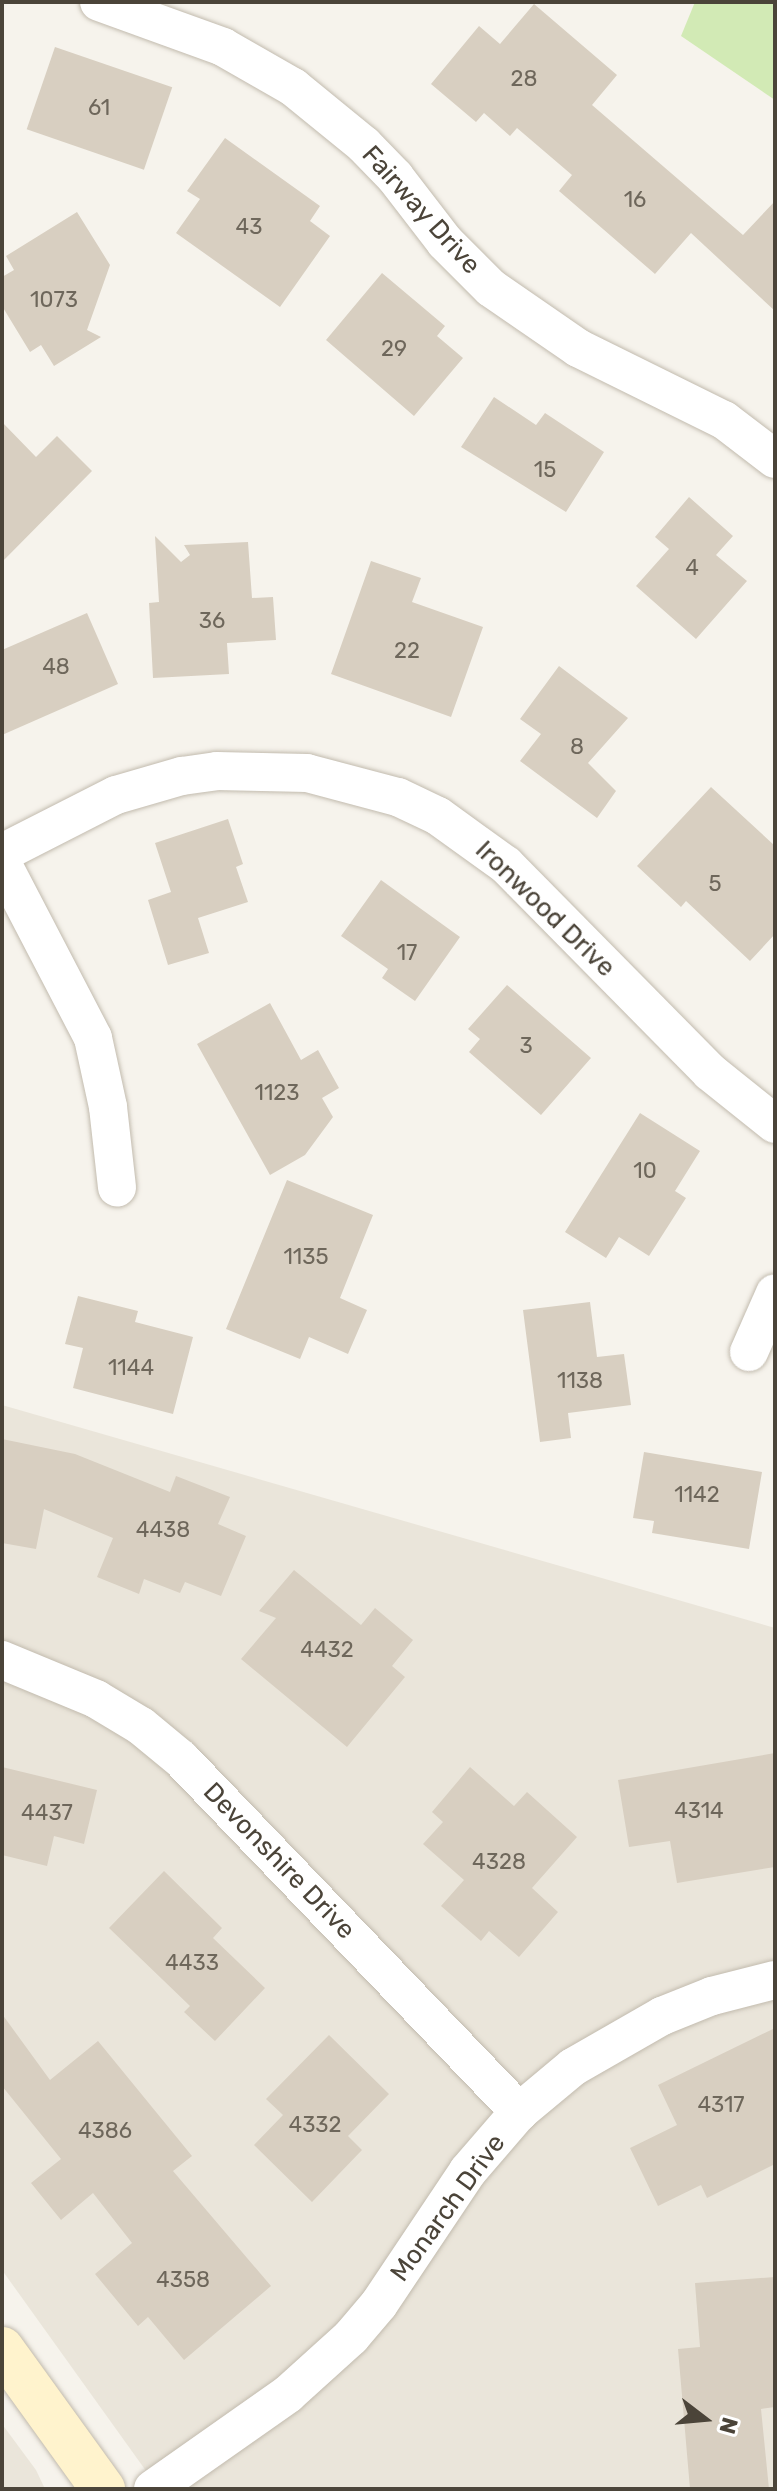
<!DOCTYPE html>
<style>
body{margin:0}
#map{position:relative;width:777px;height:2491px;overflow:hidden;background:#f6f3ec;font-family:Rubik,sans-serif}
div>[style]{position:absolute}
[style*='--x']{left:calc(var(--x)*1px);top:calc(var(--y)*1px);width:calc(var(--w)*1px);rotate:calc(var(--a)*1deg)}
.residential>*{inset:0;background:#eae5da}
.green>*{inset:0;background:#d2eab5}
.building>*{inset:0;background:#d8cfc1;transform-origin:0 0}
.roads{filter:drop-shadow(0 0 2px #c2bbae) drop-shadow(0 0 2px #c2bbae)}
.street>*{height:38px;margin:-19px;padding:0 19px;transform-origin:19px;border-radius:19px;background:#fff}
.secondary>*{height:44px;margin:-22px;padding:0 22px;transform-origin:22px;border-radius:22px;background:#fff3cd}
span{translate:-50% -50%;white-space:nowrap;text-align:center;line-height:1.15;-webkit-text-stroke:6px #fff;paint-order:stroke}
.number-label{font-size:22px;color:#6e675b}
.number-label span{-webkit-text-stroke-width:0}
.street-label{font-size:26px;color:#4b4439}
.frame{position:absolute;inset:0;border:4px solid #4b4439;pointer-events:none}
.north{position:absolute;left:665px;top:2379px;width:80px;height:80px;-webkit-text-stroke:6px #fff;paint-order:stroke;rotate:106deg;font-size:22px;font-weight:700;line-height:32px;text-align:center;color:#4b4439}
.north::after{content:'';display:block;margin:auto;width:28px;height:36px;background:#4b4439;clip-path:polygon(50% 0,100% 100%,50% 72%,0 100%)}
</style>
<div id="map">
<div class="residential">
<div style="clip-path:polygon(2px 1405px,775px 1628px,775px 2489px,159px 2489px,2px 2270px)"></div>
<div style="clip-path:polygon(2px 2424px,36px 2470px,45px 2489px,2px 2489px)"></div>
</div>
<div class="green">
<div style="clip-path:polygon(695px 2px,775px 2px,775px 100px,681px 36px)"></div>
</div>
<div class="building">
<div style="clip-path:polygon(534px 4px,617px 75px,592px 105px,743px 235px,775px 201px,775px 311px,691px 233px,655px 274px,559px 191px,572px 175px,517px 128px,510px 136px,484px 113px,476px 122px,431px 84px,479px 26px,500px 44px)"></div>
<div style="left:55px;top:47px;width:124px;height:87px;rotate:19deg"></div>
<div style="clip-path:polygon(225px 138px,320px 206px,310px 221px,330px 236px,280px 307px,176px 233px,200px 199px,187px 191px)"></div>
<div style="clip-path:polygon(77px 212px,110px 265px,87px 330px,101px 337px,54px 366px,41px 345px,30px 352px,2px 306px,2px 277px,14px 270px,6px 256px)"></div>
<div style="clip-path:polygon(382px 273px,445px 326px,437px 336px,463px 358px,414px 416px,326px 340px)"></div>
<div style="clip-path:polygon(494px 397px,536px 425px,545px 413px,604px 452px,566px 512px,461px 447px)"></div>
<div style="clip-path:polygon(2px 422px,36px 457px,57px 436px,92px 471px,2px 562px)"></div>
<div style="clip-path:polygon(689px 497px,733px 536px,716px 555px,747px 581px,696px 639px,636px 586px,669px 549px,655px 537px)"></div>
<div style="clip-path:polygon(155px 536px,181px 562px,190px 555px,184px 545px,248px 542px,252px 598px,273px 597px,276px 640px,227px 643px,229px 674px,153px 678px,149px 603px,159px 602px)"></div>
<div style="clip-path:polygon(371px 561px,421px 578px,412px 602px,483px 627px,451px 717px,331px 674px)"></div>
<div style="clip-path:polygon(87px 613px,118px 684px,2px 735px,2px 650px)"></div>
<div style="clip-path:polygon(559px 666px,628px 718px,588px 763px,616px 791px,597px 818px,520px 761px,541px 734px,520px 719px)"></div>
<div style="clip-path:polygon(711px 787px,775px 846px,775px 934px,750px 961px,686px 901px,681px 907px,637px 866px)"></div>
<div style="clip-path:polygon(228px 819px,243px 864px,236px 867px,248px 902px,198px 918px,209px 953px,168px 965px,148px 900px,171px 892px,155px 843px)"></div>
<div style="clip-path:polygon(381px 880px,460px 937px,415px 1001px,382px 978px,388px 969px,341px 936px)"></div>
<div style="clip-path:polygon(507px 985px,591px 1058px,541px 1115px,469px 1052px,480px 1039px,468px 1029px)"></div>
<div style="clip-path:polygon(270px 1003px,301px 1060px,318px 1050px,339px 1088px,322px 1098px,333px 1117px,305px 1155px,270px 1175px,197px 1044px)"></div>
<div style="clip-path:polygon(640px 1113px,700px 1151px,675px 1191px,686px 1198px,649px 1256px,619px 1237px,606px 1258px,565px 1232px)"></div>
<div style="clip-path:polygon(287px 1180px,373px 1215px,340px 1298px,367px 1310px,348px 1354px,309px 1337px,300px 1359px,226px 1329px)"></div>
<div style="clip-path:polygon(78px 1296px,138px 1311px,135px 1322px,193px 1337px,173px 1414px,73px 1388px,83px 1348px,65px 1344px)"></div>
<div style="clip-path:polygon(590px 1302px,597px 1357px,624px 1354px,631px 1405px,568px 1413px,571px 1438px,540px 1442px,523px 1310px)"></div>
<div style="clip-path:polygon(2px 1439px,75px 1454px,170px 1492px,176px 1476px,230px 1497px,218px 1524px,246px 1536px,221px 1596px,185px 1582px,180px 1593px,144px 1579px,139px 1594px,97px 1577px,113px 1538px,44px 1509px,36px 1549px,2px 1543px)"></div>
<div style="clip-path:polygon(644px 1452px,762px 1472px,749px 1549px,652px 1533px,654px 1521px,633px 1518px)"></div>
<div style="clip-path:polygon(294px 1570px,361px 1625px,375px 1608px,413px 1640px,392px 1666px,405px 1677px,347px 1747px,241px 1659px,276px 1618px,259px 1611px)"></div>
<div style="clip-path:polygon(775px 1753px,775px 1867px,677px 1883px,670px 1841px,629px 1847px,618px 1780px)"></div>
<div style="clip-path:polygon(2px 1767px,97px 1790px,84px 1844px,54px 1836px,47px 1866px,2px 1855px)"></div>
<div style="clip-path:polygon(470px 1767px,514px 1806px,527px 1792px,577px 1837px,532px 1888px,558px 1912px,519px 1957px,489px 1931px,481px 1941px,441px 1906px,464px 1880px,423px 1844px,443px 1822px,432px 1812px)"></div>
<div style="clip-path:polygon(164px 1871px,222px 1928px,213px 1938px,265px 1988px,215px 2041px,184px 2012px,190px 2006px,109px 1928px)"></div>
<div style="clip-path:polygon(2px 2014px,50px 2080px,98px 2041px,192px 2156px,173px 2171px,271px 2286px,184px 2360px,148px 2317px,138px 2326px,95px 2274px,132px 2243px,93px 2193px,61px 2220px,31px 2183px,61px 2159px,2px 2086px)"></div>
<div style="clip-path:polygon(775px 2028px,775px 2164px,707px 2198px,701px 2185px,658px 2206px,630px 2148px,677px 2125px,658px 2085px)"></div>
<div style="clip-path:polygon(329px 2035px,389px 2094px,348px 2136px,362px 2150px,312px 2202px,254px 2145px,283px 2115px,266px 2099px)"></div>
<div style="clip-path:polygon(775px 2277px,775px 2407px,761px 2409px,769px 2489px,690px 2489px,678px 2349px,700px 2347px,695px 2283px)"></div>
</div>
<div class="roads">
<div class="street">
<div style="--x:99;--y:2;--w:132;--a:19.9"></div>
<div style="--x:223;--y:47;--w:81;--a:29.7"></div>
<div style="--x:293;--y:87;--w:92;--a:39.2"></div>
<div style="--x:364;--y:145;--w:45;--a:45.9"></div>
<div style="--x:395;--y:177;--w:82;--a:52.4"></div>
<div style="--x:445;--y:242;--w:65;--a:45"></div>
<div style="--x:491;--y:288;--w:106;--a:34.6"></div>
<div style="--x:578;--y:348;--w:163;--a:26.3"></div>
<div style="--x:724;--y:420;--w:64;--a:37.4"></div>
<div style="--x:2;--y:853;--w:128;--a:-27"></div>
<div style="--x:116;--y:795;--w:69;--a:-16.1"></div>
<div style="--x:182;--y:776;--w:35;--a:-8"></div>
<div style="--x:217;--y:771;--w:90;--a:1.3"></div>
<div style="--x:307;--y:773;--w:94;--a:14.8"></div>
<div style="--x:398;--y:797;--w:44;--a:25.4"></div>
<div style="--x:438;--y:816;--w:84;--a:35.8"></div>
<div style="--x:506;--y:865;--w:291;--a:45.4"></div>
<div style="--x:710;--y:1072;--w:83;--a:38.7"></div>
<div style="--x:2;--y:863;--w:197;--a:62.5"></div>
<div style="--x:93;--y:1038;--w:71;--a:77.7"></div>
<div style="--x:108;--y:1107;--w:81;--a:83.6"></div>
<div style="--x:749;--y:1352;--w:64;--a:-66.2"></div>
<div style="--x:2;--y:1660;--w:102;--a:22.5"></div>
<div style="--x:96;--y:1699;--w:52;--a:31"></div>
<div style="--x:141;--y:1726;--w:52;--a:39.5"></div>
<div style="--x:181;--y:1759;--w:489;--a:46.2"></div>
<div style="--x:153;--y:2489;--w:165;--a:-35.1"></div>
<div style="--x:288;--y:2394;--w:85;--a:-42.1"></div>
<div style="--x:351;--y:2337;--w:43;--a:-49.7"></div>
<div style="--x:379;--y:2304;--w:160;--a:-56.2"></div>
<div style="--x:468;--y:2171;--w:78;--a:-49.2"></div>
<div style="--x:519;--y:2112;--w:70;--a:-39.8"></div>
<div style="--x:573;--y:2067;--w:103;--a:-29.8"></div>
<div style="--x:662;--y:2016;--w:54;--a:-21.8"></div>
<div style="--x:712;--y:1996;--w:65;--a:-14.3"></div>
</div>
<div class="secondary">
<div style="--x:2;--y:2349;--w:173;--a:54.2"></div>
</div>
</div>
<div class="number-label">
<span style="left:524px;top:79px">28</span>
<span style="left:99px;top:108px">61</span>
<span style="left:635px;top:200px">16</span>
<span style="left:249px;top:227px">43</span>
<span style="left:54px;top:300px">1073</span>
<span style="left:394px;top:349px">29</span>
<span style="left:545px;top:470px">15</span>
<span style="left:692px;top:568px">4</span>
<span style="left:212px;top:621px">36</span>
<span style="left:407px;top:651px">22</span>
<span style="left:56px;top:667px">48</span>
<span style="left:577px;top:747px">8</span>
<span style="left:715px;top:884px">5</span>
<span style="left:407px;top:953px">17</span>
<span style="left:526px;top:1046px">3</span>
<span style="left:277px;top:1093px">1123</span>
<span style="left:645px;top:1171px">10</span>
<span style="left:306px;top:1257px">1135</span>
<span style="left:131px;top:1368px">1144</span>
<span style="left:580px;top:1381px">1138</span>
<span style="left:697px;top:1495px">1142</span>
<span style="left:163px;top:1530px">4438</span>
<span style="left:327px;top:1650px">4432</span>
<span style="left:699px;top:1811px">4314</span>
<span style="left:47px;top:1813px">4437</span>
<span style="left:499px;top:1862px">4328</span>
<span style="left:192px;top:1963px">4433</span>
<span style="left:721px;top:2105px">4317</span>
<span style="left:315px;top:2125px">4332</span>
<span style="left:105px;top:2131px">4386</span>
<span style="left:183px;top:2280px">4358</span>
</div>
<div class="street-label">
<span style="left:421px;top:210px;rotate:48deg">Fairway Drive</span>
<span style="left:545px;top:909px;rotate:44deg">Ironwood Drive</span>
<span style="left:279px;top:1861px;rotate:46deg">Devonshire Drive</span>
<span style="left:448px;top:2208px;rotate:-54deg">Monarch Drive</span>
</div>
<div class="frame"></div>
<div class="north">N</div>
</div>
